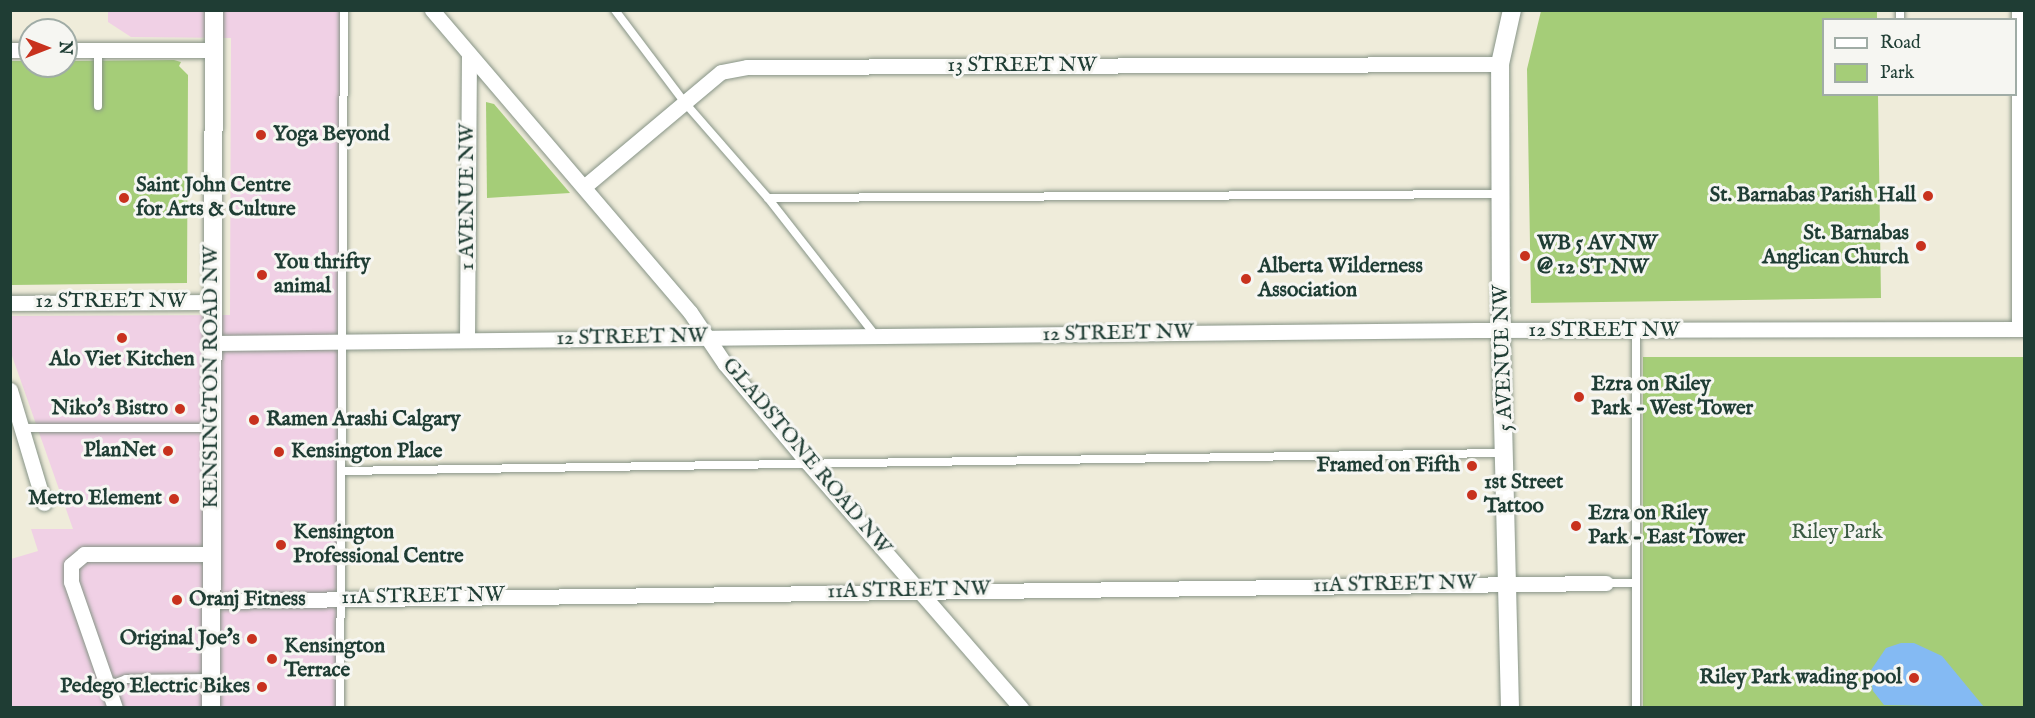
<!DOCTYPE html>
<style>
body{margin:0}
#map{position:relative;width:2035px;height:718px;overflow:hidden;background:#efecda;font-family:"IM FELL English",serif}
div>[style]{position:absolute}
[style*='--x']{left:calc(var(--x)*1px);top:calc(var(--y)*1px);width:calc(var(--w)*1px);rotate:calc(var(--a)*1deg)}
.built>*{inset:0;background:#f0d0e5}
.green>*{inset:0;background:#a5cd78;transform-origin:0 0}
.water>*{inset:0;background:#84baf3}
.roads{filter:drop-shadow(0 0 2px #879487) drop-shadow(0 0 2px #879487)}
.service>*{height:8px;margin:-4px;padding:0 4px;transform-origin:4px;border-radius:4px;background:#fff}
.minor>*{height:15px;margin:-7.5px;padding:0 7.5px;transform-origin:7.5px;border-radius:7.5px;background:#fff}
.tertiary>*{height:18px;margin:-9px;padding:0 9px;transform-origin:9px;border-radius:9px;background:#fff}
.dots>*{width:16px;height:16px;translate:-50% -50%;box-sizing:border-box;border:3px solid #f6f6f2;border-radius:50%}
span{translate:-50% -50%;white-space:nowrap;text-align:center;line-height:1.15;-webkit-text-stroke:6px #f6f6f2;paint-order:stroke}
.street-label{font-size:21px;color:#1f3d34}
.poi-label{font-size:21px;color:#1f3d34;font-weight:700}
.left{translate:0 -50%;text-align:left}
.right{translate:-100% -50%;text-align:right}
.park-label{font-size:21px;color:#3a5a42}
.frame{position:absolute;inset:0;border:12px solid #1f3d34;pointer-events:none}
.legend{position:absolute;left:1822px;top:18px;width:195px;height:78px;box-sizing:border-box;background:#f6f6f2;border:2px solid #a0aca6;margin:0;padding:8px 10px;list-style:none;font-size:18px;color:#1f3d34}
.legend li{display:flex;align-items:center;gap:12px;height:30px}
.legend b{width:30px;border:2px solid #a0aca6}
.north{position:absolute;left:18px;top:18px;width:60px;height:60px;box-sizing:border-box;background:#f6f6f2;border:2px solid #a0aca6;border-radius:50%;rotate:90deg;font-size:16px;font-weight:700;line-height:24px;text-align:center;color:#1f3d34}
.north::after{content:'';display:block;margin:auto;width:21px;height:27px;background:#c8321e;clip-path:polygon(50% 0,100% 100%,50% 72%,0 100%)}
</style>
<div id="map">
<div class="built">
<div style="clip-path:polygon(108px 11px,344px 11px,340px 707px,11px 707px,11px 559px,38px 551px,31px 529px,73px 529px,11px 353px,10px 316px,230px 315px,231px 38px,131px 37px,108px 22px)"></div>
</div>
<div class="green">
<div style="clip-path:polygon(1541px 11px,1877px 11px,1877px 19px,1824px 20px,1824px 94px,1878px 95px,1881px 298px,1531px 303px,1527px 69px)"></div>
<div style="clip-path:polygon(174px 60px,181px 62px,179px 66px,188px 75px,187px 283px,11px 285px,10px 61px,30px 61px,30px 66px,66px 66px,66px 61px)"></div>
<div style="clip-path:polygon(486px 102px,494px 104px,570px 193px,487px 198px)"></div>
<div style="left:2024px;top:357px;width:350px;height:381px;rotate:90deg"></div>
</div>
<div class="water">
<div style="clip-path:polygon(1901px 643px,1914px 643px,1942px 656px,1984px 707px,1884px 705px,1873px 691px,1869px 673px,1886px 648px)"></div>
</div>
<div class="roads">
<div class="service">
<div style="--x:615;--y:10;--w:116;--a:53"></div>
<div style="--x:685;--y:103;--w:126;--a:48.9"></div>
<div style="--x:768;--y:198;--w:174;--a:52"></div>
<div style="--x:1900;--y:11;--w:9;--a:90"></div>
<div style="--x:98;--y:50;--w:56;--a:90"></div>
<div style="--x:768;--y:198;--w:731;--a:-0.31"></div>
<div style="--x:23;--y:428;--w:189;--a:0"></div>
<div style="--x:341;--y:471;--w:1163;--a:-0.89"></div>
<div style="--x:1606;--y:583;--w:30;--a:0"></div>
<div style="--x:108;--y:686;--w:19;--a:-21"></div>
<div style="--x:126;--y:679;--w:84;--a:-0.7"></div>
<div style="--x:340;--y:708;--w:698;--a:-89.67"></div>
<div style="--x:1636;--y:708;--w:377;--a:-90"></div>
</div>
<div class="minor">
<div style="--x:432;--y:10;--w:397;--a:49.5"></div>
<div style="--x:690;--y:312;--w:63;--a:56.1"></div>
<div style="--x:725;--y:364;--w:129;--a:50"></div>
<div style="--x:808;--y:463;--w:325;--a:49"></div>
<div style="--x:2019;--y:10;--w:319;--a:90"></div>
<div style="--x:10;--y:50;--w:20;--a:0"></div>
<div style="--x:66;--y:50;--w:148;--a:0"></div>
<div style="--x:585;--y:186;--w:177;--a:-40"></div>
<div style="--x:721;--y:72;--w:26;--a:-11"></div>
<div style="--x:747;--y:67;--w:753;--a:-0.23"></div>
<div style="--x:10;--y:303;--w:202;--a:-0.3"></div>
<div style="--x:467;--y:339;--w:285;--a:-89.6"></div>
<div style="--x:212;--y:343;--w:1264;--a:-0.59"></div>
<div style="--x:1476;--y:330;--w:548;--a:-0.1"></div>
<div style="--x:10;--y:390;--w:118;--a:73.3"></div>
<div style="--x:211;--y:601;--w:1395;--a:-0.74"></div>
<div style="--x:115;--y:708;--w:133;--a:-109.2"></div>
<div style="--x:71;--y:582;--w:17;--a:-90"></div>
<div style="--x:71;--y:565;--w:17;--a:-40"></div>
<div style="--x:84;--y:554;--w:127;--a:0"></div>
</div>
<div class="tertiary">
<div style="--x:211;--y:708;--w:698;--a:-89.75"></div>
<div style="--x:1510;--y:708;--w:378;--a:-91.4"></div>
<div style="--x:1501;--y:330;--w:266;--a:-90.2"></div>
<div style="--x:1500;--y:64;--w:55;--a:-77.5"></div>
</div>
</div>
<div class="dots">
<div style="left:261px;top:135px;background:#c8321e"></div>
<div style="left:1928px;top:196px;background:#c8321e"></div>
<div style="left:124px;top:198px;background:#c8321e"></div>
<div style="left:1921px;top:246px;background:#c8321e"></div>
<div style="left:1525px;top:256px;background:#c8321e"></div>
<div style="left:262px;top:275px;background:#c8321e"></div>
<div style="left:1246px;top:279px;background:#c8321e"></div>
<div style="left:122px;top:338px;background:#c8321e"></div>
<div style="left:1579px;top:397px;background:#c8321e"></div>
<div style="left:180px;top:409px;background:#c8321e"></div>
<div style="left:254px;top:420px;background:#c8321e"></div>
<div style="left:168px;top:451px;background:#c8321e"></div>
<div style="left:279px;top:452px;background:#c8321e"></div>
<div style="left:1472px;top:466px;background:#c8321e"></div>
<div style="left:1472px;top:495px;background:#c8321e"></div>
<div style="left:174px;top:499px;background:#c8321e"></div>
<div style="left:1576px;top:526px;background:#c8321e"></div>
<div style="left:281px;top:545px;background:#c8321e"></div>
<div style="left:177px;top:600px;background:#c8321e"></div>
<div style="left:252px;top:639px;background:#c8321e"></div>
<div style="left:272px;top:659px;background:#c8321e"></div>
<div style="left:1914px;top:678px;background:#c8321e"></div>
<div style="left:262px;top:687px;background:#c8321e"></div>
</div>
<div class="street-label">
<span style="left:1022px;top:66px">13 STREET NW</span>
<span style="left:468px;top:197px;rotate:-90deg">1 AVENUE NW</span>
<span style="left:111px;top:302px">12 STREET NW</span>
<span style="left:1604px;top:331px">12 STREET NW</span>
<span style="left:1118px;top:334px;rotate:-1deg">12 STREET NW</span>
<span style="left:632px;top:338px;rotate:-1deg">12 STREET NW</span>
<span style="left:1504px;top:358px;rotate:-92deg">5 AVENUE NW</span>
<span style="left:212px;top:377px;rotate:-90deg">KENSINGTON ROAD NW</span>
<span style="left:806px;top:457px;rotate:50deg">GLADSTONE ROAD NW</span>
<span style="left:1395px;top:585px;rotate:-1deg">11A STREET NW</span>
<span style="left:909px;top:591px;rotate:-1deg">11A STREET NW</span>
<span style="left:423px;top:597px;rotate:-1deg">11A STREET NW</span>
</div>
<div class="poi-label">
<span class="left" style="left:273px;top:135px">Yoga Beyond</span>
<span class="left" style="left:136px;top:198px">Saint John Centre<br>for Arts &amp; Culture</span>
<span class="right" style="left:1916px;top:196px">St. Barnabas Parish Hall</span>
<span class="right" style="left:1909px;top:246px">St. Barnabas<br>Anglican Church</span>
<span class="left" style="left:1537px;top:256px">WB 5 AV NW<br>@ 12 ST NW</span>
<span class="left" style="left:274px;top:275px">You thrifty<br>animal</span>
<span class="left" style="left:1258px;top:279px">Alberta Wilderness<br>Association</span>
<span style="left:122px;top:360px">Alo Viet Kitchen</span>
<span class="left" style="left:1591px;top:397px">Ezra on Riley<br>Park - West Tower</span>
<span class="right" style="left:168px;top:409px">Niko's Bistro</span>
<span class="left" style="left:266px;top:420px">Ramen Arashi Calgary</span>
<span class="right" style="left:156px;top:451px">PlanNet</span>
<span class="left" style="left:291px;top:452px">Kensington Place</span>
<span class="right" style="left:1460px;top:466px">Framed on Fifth</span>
<span class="left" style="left:1484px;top:495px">1st Street<br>Tattoo</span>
<span class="right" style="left:162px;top:499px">Metro Element</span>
<span class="left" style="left:1588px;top:526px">Ezra on Riley<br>Park - East Tower</span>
<span class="left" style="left:293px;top:545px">Kensington<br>Professional Centre</span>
<span class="left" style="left:189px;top:600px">Oranj Fitness</span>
<span class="right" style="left:240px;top:639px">Original Joe's</span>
<span class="left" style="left:284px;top:659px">Kensington<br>Terrace</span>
<span class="right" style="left:1902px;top:678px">Riley Park wading pool</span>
<span class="right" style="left:250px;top:687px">Pedego Electric Bikes</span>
</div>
<div class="park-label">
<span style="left:1837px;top:533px">Riley Park</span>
</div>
<div class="frame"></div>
<ul class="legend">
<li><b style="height:8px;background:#fff"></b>Road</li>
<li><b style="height:16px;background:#a5cd78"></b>Park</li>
</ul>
<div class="north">N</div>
</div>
